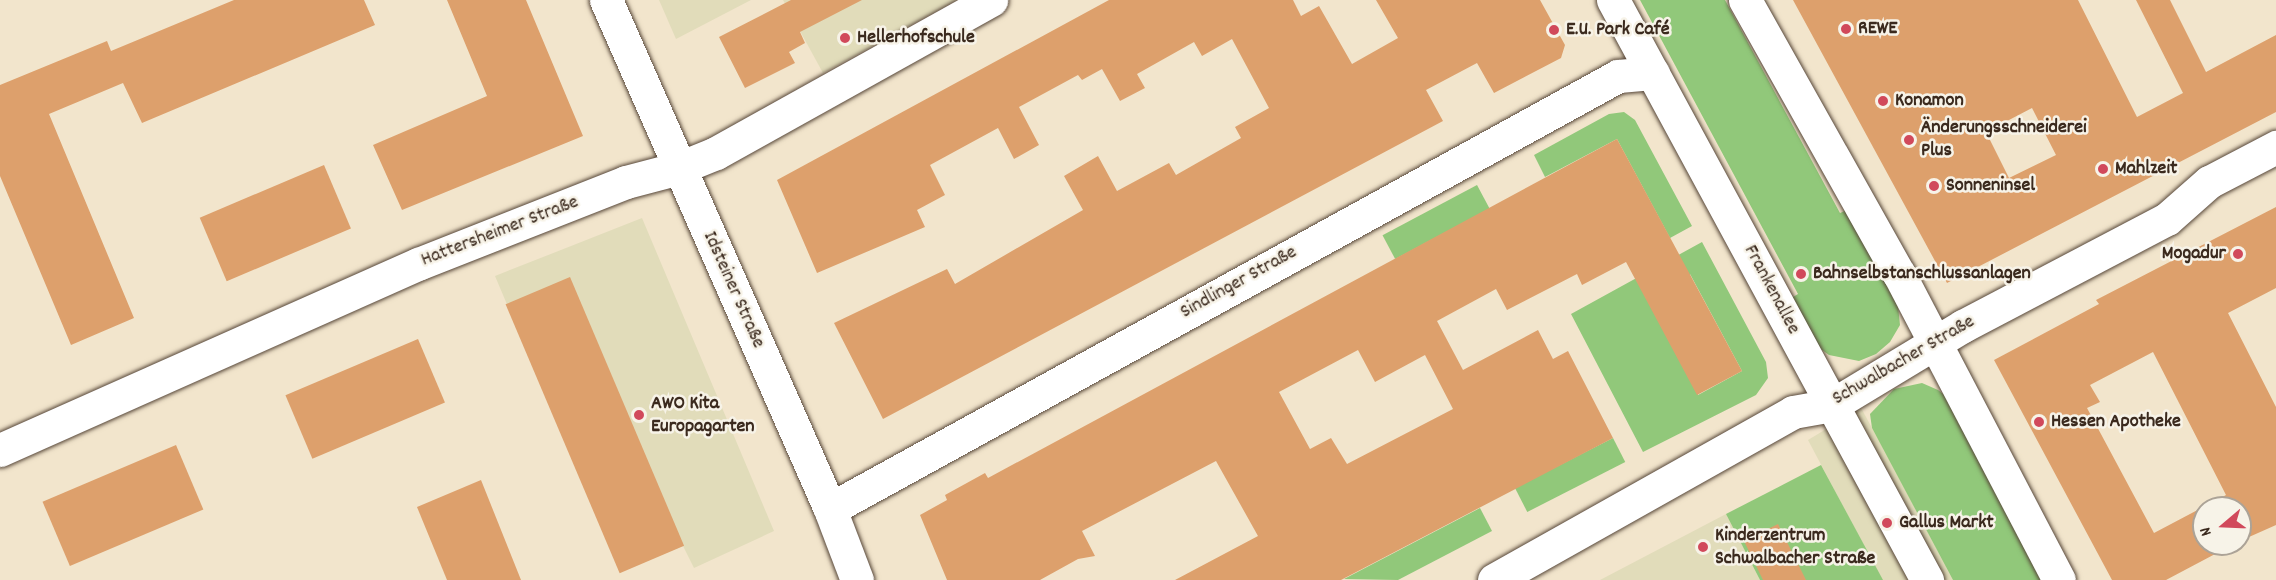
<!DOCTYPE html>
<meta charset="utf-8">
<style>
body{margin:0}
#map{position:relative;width:2276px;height:580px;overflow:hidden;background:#f2e5cc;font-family:Dekko,sans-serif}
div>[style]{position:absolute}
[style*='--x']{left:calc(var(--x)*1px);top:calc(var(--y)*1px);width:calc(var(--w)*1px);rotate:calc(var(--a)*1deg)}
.built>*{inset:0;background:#e1dcba}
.green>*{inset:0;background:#91c87a;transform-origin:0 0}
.building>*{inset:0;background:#dda06c;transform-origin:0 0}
.roads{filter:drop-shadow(0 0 2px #564638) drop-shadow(0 0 2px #564638)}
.minor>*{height:33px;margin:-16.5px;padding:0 16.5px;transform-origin:16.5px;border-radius:16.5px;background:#fff}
.dots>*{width:16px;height:16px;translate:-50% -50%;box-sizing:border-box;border:3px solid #f7f3e8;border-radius:50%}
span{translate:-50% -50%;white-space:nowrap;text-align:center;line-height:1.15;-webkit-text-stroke:5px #f7f3e8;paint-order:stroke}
.poi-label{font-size:20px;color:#3b2a1e;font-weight:700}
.left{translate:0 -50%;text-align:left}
.right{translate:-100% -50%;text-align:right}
.street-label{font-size:20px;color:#3b2a1e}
.north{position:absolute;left:2192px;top:496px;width:60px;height:60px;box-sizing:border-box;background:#f7f3e8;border:2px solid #aca397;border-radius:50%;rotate:251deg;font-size:16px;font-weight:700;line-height:24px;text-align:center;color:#3b2a1e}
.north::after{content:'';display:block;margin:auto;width:21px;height:27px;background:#d1495b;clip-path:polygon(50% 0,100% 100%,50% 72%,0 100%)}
</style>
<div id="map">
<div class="built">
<div style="clip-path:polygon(659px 0,751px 0,676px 39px)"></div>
<div style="clip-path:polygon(783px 0,957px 0,823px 73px)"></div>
<div style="clip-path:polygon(642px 218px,774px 531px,694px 568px,683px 546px,620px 572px,495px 276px)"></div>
<div style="clip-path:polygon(1861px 408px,1887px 455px,1953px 580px,1882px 580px,1808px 440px)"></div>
<div style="clip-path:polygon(1726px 514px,1760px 580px,1600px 580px)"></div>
</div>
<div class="green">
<div style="clip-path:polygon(1640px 0,1725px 0,1840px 213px,1852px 208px,1897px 297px,1900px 325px,1890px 342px,1876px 354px,1859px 361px,1829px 355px,1814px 344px,1788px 300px,1798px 294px)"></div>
<div style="clip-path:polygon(1624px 112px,1635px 120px,1692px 226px,1670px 238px,1617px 139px,1545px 177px,1534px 155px,1609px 114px)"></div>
<div style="left:1477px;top:185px;width:27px;height:107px;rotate:62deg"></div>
<div style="clip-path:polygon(evenodd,1702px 242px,1766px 362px,1768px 378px,1756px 395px,1643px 452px,1571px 314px,1702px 242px,1690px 274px,1742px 371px,1698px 395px,1690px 274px)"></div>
<div style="clip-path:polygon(1922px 383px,1938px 390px,1956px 404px,2050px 580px,1953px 580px,1872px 428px,1870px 414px,1894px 389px)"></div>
<div style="left:1613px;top:438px;width:27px;height:110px;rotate:63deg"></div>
<div style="clip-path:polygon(1821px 465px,1883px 580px,1760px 580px,1726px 514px)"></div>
<div style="clip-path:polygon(1480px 508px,1492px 531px,1398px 580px,1344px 579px)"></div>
</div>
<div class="building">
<div style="clip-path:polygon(234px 0,364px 0,375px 25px,142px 123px,123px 83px,49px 114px,134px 318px,71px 345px,0 176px,0 85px,107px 41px,111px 51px)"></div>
<div style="clip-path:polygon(447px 0,526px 0,583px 136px,402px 210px,373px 145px,487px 96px)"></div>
<div style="clip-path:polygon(791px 0,862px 0,800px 32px,805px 43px,789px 52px,795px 63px,745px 88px,719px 37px)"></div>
<div style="clip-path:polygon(1109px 0,1293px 0,1301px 16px,1319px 6px,1352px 64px,1398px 38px,1376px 0,1540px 0,1565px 45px,1561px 58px,1494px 93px,1477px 63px,1426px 90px,1443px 121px,883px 419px,834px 323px,947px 269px,955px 284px,1083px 210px,1064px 176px,1098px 156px,1117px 191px,1169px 163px,1176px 175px,1241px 138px,1235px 127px,1269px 108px,1232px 39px,1202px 56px,1194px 42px,1137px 74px,1145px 88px,1120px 101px,1102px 69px,1082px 80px,1078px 75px,1019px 107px,1039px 145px,1014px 159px,998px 128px,930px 165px,945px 195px,917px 210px,925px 227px,817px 273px,777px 180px)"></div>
<div style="clip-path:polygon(evenodd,1793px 0,2078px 0,2137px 117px,2183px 93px,2136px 0,2170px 0,2206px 72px,2276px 35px,2276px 112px,1947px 283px,1793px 0,2032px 108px,2056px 155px,2009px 178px,1986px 132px,2032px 108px)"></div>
<div style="clip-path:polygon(evenodd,1617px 139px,1742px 371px,1697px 395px,1626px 262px,1582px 285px,1577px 274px,1507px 310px,1496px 289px,1437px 321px,1463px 370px,1538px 330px,1553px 359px,1568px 351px,1613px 438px,1341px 580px,1175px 580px,1258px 536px,1216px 461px,1082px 531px,1095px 556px,1078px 559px,1040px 580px,947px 580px,920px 515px,947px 500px,945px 495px,985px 473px,988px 478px,1617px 139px,1358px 350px,1375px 382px,1425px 355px,1453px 409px,1347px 464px,1331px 438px,1310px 449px,1279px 392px,1358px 350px)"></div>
<div style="left:324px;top:165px;width:69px;height:135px;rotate:67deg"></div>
<div style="clip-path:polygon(evenodd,2276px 207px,2276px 288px,2228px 313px,2276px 407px,2276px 525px,2240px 541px,2240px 508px,2204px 508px,2204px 544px,2234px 544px,2166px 580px,2112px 580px,1994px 360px,2099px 304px,2096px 300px,2276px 207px,2153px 352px,2226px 495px,2154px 533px,2087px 408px,2100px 402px,2090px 385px,2153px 352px)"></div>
<div style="left:570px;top:277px;width:292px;height:70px;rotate:67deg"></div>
<div style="left:418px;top:339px;width:69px;height:144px;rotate:67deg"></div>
<div style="left:176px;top:445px;width:70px;height:145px;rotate:67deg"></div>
<div style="clip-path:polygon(481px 480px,521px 580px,447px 580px,417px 507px)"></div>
<div style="clip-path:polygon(1778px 524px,1806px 580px,1763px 580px,1744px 541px)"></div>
</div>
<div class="roads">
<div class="minor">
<div style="--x:606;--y:0;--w:556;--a:66.25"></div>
<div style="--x:830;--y:509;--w:76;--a:69.2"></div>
<div style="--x:1613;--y:0;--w:660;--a:61.57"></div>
<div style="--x:1745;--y:0;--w:314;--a:60.7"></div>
<div style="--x:1899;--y:274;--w:345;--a:62.4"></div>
<div style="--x:0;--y:450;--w:458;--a:-24"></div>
<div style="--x:418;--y:264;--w:224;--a:-21.5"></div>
<div style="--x:626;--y:182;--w:55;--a:-14.8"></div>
<div style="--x:679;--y:168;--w:40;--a:-22"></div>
<div style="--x:716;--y:153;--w:315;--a:-29.1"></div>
<div style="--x:830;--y:509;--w:899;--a:-28.79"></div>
<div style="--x:1618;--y:76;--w:35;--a:-5"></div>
<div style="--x:1494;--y:580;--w:343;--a:-29.3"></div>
<div style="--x:1793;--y:412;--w:40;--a:-10"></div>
<div style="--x:1832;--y:405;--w:153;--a:-31.1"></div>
<div style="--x:1963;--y:326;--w:230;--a:-27.7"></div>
<div style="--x:2167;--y:219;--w:56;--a:-41.4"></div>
<div style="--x:2209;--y:182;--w:76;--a:-27.6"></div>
</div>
</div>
<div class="dots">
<div style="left:1846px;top:29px;background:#d1495b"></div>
<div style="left:1554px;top:30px;background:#d1495b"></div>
<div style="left:845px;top:38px;background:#d1495b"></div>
<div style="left:1883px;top:101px;background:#d1495b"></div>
<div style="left:1909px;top:140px;background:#d1495b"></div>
<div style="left:2103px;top:169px;background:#d1495b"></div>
<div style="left:1934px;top:186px;background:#d1495b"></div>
<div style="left:2238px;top:254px;background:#d1495b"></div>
<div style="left:1801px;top:274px;background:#d1495b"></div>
<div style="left:639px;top:415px;background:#d1495b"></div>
<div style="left:2039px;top:422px;background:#d1495b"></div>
<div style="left:1887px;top:523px;background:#d1495b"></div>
<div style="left:1703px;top:547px;background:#d1495b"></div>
</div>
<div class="poi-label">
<span class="left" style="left:1858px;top:29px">REWE</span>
<span class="left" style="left:1566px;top:30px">E.U. Park Café</span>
<span class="left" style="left:857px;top:38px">Hellerhofschule</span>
<span class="left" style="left:1895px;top:101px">Konamon</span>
<span class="left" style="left:1921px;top:140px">Änderungsschneiderei<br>Plus</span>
<span class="left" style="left:2115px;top:169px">Mahlzeit</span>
<span class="left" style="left:1946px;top:186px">Sonneninsel</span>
<span class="right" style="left:2226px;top:254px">Mogadur</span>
<span class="left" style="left:1813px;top:274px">Bahnselbstanschlussanlagen</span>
<span class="left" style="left:651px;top:416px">AWO Kita<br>Europagarten</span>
<span class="left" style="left:2051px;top:422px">Hessen Apotheke</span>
<span class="left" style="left:1899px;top:523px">Gallus Markt</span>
<span class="left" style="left:1715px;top:548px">Kinderzentrum<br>Schwalbacher Straße</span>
</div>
<div class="street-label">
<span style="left:500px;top:232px;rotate:-21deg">Hattersheimer Straße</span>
<span style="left:1239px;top:283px;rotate:-29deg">Sindlinger Straße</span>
<span style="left:733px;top:290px;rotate:66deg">Idsteiner Straße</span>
<span style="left:1771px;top:290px;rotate:62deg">Frankenallee</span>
<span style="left:1904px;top:361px;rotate:-30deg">Schwalbacher Straße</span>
</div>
<div class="north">N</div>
</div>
